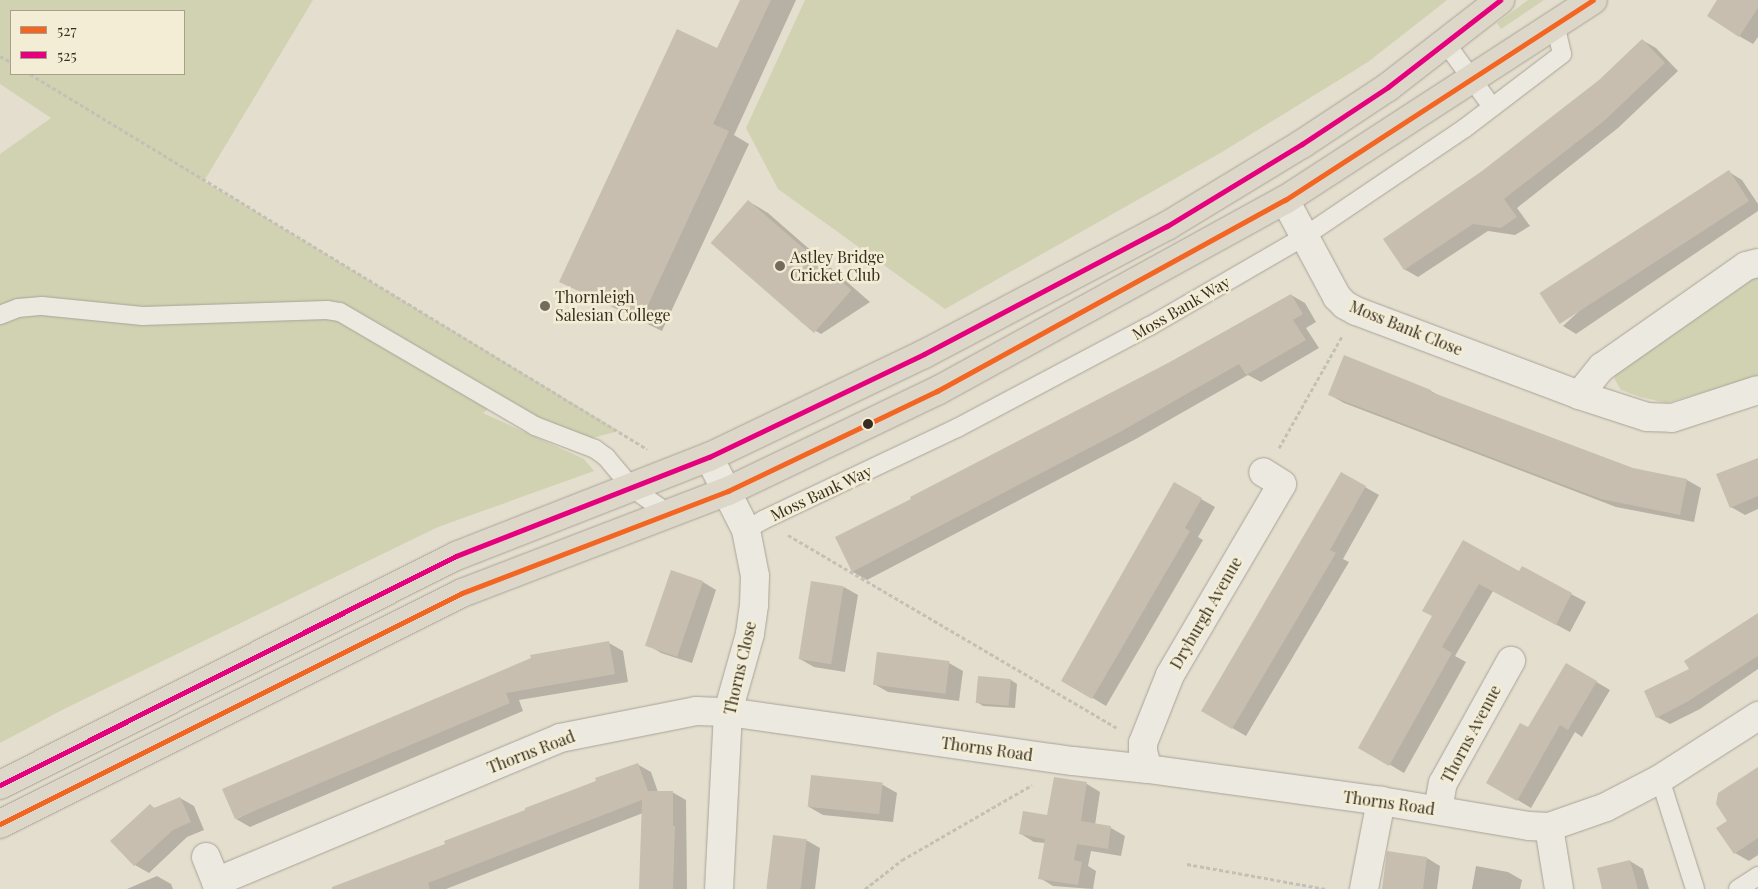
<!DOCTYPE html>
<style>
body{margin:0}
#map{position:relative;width:1758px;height:889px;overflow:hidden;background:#e4dece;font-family:"Playfair Display",serif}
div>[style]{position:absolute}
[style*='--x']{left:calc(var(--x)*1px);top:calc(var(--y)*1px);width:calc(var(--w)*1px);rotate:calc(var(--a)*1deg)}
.green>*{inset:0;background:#d0d2b2}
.shadow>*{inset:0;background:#0003}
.building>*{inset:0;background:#c7beaf;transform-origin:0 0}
.path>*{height:3px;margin-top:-1.5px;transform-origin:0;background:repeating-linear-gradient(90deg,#c5c0b6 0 4px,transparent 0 6.5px)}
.roads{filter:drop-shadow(0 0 1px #a9a397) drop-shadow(0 0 1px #a9a397)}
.service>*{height:18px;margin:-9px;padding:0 9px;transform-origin:9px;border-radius:9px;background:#ece9e0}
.minor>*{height:28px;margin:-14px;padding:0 14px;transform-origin:14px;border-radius:14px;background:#ece9e0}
.trunk>*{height:28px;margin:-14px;padding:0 14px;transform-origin:14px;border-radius:14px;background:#dcd7c8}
.bus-1>*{height:5px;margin:-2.5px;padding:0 2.5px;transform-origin:2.5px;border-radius:2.5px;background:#f26522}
.bus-2>*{height:5px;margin:-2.5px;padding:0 2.5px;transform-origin:2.5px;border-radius:2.5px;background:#e5007d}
.dots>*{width:14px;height:14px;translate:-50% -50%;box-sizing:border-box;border:2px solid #f3edd5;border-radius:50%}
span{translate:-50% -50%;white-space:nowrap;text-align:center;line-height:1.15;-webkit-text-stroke:5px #f3edd5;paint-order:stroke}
.poi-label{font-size:16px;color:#372d20}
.left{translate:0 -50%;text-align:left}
.street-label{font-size:16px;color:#372d20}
.legend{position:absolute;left:10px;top:10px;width:175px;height:65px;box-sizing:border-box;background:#f3edd5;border:1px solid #a8a08d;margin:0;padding:6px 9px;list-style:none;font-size:15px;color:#372d20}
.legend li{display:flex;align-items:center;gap:10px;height:25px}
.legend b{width:25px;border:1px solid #a8a08d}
</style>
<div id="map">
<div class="green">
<div style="clip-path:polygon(evenodd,0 0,313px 0,204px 181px,619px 431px,584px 440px,501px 399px,483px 413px,584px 459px,594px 471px,438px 527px,64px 709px,0 743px,0 154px,51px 118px,0 84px,0 0,11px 11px,184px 11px,184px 74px,11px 74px,11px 11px)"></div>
<div style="clip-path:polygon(805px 0,1447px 0,1368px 62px,1222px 152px,945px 309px,778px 189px,746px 128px)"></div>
<div style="clip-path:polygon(1528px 0,1544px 0,1501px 29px,1497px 23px)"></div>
<div style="clip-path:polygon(1758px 276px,1758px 376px,1667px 403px,1640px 397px,1621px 390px,1614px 378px,1617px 365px,1745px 278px)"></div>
</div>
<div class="shadow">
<div style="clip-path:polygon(741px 0,796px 0,734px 135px,749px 144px,662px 331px,561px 282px,718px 50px)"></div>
<div style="clip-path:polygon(1719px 0,1758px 0,1758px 37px,1753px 44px,1739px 36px)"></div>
<div style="clip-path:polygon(1642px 40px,1656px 48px,1678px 71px,1618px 128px,1517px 208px,1530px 226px,1515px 235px,1488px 231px,1418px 277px,1404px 269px,1483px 172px,1599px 81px)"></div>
<div style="clip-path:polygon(1729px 172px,1742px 180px,1758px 204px,1758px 211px,1576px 334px,1563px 326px)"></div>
<div style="clip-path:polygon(748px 201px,768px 213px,870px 302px,821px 334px,801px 322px)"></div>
<div style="clip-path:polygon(1291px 295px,1305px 303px,1316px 322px,1306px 328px,1319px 348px,1261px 382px,1248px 375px,1134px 440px,867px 580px,853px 572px,836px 538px,913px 500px,1169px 364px)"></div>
<div style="clip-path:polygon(1431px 391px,1443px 398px,1632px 469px,1687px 480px,1701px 488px,1694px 522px,1616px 507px,1344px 403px,1330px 395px)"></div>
<div style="clip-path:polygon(1758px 458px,1758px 509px,1745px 515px,1731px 507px)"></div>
<div style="clip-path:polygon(1342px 474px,1379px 495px,1343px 559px,1349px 562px,1246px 736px,1203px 711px)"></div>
<div style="clip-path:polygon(1175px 484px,1215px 507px,1198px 537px,1203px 540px,1106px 706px,1063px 680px)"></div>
<div style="clip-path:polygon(1463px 541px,1520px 573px,1522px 568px,1586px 602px,1570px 632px,1493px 591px,1455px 656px,1466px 662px,1404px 773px,1360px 747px,1434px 616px)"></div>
<div style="clip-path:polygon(703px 582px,716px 590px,692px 663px,661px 653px,648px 645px)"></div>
<div style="clip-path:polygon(844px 587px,858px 595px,845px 672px,814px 667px,800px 659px)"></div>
<div style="clip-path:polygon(1758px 614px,1758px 669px,1700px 709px,1670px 724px,1657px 717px,1691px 669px)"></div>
<div style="clip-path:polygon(609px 643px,623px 651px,628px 682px,519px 700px,523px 711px,250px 827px,236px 819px)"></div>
<div style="clip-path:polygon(949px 663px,963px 671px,959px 701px,888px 692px,874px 684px)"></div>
<div style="clip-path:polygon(1566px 664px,1610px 690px,1582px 737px,1575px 732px,1531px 808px,1488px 782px,1528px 729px)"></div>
<div style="clip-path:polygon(1011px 680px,1017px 684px,1015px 708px,983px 706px,977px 702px)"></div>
<div style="clip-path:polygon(637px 764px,651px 772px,658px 792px,672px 792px,686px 800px,687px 889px,641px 889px,643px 813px,446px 889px,339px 889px)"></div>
<div style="clip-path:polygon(1758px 768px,1758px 855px,1749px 861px,1735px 853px)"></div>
<div style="clip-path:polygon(812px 777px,883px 785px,897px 793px,893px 822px,823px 815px,809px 807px)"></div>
<div style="clip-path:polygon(1087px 784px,1100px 792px,1095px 825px,1111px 828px,1125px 836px,1121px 856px,1091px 851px,1088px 866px,1096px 871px,1093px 889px,1053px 886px,1040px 878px,1045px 843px,1034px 842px,1021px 834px,1048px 817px)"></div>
<div style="clip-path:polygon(180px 798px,194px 806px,204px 830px,187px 837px,149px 873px,135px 865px,112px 841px,150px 806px,155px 808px)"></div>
<div style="clip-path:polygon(806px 840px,820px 848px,815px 889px,767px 889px)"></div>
<div style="clip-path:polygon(1427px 858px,1440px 866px,1437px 889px,1383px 889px)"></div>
<div style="clip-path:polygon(1630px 861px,1643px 869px,1649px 889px,1604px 889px)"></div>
<div style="clip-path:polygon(1476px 866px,1508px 872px,1522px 880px,1520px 889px,1472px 889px)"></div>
<div style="clip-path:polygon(157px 876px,171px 884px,173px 889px,127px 889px)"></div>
</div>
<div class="building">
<div style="clip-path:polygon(740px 0,771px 0,713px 124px,729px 131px,641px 320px,559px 282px,677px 29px,717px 48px)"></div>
<div style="clip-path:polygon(1717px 0,1758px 0,1758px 8px,1739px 37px,1707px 16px)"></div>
<div style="clip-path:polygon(1642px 39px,1665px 63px,1604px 121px,1504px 199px,1517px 217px,1501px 228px,1473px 224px,1404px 270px,1383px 239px,1482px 171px,1599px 80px)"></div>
<div style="left:1729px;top:170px;width:37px;height:226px;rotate:57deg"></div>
<div style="left:748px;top:200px;width:137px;height:57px;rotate:41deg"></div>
<div style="clip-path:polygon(1291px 294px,1303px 314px,1293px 320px,1306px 340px,1246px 375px,1239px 364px,1120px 432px,852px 572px,835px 537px,911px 499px,910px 497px,1168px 363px)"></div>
<div style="clip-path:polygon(1344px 355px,1431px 390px,1431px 392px,1633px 468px,1687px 479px,1680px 515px,1601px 499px,1328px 395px)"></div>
<div style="clip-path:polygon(1758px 458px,1758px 496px,1730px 508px,1716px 474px)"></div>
<div style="clip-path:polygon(1341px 472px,1366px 486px,1330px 550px,1336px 553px,1232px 729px,1201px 711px)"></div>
<div style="clip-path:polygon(1174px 482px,1202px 498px,1185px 528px,1190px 531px,1092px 699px,1061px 681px)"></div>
<div style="clip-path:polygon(1463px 540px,1519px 571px,1522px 566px,1572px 593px,1556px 625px,1479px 584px,1442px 647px,1452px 653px,1389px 766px,1358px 748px,1432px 616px,1422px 611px)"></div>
<div style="left:671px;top:570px;width:34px;height:80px;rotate:19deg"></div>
<div style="left:811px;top:581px;width:33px;height:79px;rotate:9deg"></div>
<div style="clip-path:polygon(1758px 613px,1758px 656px,1687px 702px,1656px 718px,1644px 691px,1689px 669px,1684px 661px)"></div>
<div style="clip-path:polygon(609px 641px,615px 674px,506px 693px,510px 703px,235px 819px,222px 789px,531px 658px,530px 655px)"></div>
<div style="left:877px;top:652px;width:73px;height:33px;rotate:7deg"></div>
<div style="clip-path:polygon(1566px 663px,1597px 681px,1568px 730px,1560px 725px,1517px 801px,1486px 783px,1520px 723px,1528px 727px)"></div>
<div style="left:978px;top:676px;width:33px;height:27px;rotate:5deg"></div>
<div style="clip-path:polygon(638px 763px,648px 791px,673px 791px,673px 826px,675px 826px,673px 889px,639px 889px,642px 800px,428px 883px,430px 889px,332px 889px,332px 887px,445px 844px,444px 841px,525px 810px,525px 808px,596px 781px,595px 778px)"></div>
<div style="clip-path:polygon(1758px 767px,1758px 838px,1734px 854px,1716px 828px,1727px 821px,1716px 804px,1718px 793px)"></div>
<div style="left:811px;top:775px;width:72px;height:32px;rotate:6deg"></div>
<div style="clip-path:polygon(1054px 777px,1087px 782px,1081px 821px,1111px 826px,1108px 849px,1077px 844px,1074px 860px,1082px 862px,1078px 885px,1038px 879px,1045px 839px,1019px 834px,1023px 811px,1047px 815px)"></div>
<div style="clip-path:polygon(180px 797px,191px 822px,173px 830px,134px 866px,110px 841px,150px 804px,154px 808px)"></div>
<div style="left:773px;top:835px;width:34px;height:54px;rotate:7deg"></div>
<div style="clip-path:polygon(1387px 851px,1427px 857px,1423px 889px,1382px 889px)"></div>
<div style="clip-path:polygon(1630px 860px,1638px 889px,1602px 889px,1597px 868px)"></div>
</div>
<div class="path">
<div style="--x:0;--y:56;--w:13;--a:29"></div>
<div style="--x:30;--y:74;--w:722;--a:31.29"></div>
<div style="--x:1279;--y:448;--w:129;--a:-60.6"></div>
<div style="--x:788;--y:535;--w:381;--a:30.4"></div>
<div style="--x:1187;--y:864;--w:141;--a:10.2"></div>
<div style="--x:865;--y:889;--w:47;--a:-38.1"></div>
<div style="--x:902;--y:860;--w:150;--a:-30"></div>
</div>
<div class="roads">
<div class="service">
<div style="--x:1445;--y:42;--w:80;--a:54.1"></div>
<div style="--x:0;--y:315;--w:19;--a:-21"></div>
<div style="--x:18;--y:308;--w:24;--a:-5"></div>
<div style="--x:42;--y:306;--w:101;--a:5.7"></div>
<div style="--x:143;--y:316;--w:184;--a:-1.9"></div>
<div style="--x:327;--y:310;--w:13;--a:9"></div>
<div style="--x:340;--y:312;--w:226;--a:30.3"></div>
<div style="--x:535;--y:426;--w:64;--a:21"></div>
<div style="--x:595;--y:449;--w:14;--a:36"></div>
<div style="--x:606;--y:457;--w:40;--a:50"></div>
<div style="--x:632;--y:488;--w:45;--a:35.1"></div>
<div style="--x:746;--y:530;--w:20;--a:-30"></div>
<div style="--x:763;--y:520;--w:215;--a:-25.4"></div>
<div style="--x:957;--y:428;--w:218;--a:-27.9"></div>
<div style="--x:1150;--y:326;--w:179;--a:-30.1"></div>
<div style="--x:1305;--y:236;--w:193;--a:-34"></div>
<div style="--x:1465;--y:128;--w:122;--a:-37.3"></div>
<div style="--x:1562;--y:54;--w:31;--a:-103"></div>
<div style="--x:1660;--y:779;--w:115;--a:72.3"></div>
<div style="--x:1738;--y:889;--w:24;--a:-33"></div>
</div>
<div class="minor">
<div style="--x:1285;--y:200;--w:110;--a:61.8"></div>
<div style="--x:1337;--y:297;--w:11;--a:45"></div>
<div style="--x:1345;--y:305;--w:13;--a:29"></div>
<div style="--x:1356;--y:311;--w:238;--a:20.6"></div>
<div style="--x:1579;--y:395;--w:71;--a:17.9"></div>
<div style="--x:1647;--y:417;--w:25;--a:2"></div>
<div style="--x:1672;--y:418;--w:90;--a:-18"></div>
<div style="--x:1579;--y:395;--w:36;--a:-51"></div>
<div style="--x:1602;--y:367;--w:176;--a:-35"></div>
<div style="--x:1746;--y:266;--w:12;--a:-14"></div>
<div style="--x:709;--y:457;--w:82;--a:63.1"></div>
<div style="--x:746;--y:530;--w:47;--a:78.9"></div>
<div style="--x:755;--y:576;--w:29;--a:92"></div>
<div style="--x:754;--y:605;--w:29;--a:98"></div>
<div style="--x:750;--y:634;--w:81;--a:105.8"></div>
<div style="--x:728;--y:712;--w:177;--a:92.9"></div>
<div style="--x:1148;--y:769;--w:18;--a:-106"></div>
<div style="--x:1143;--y:752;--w:9;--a:-90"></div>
<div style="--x:1143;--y:743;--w:73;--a:-68.3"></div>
<div style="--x:1170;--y:675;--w:221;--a:-59.6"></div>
<div style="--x:1282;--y:484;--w:22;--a:-148"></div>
<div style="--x:1438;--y:810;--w:27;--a:-80"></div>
<div style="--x:1443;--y:783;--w:140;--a:-60.9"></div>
<div style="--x:1549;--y:827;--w:63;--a:80.8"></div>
<div style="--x:206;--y:857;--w:35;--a:68"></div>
<div style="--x:216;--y:882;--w:373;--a:-22.7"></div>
<div style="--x:560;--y:738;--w:139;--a:-11.2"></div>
<div style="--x:696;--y:711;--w:32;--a:2"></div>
<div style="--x:728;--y:712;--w:348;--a:8.1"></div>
<div style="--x:1073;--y:761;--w:75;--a:6.1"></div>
<div style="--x:1148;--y:769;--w:235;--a:7.8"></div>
<div style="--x:1381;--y:801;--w:150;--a:9.6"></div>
<div style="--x:1529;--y:826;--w:20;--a:3"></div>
<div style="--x:1549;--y:827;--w:60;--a:-19.3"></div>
<div style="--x:1606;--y:807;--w:61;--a:-27.4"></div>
<div style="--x:1660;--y:779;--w:117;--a:-32.7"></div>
<div style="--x:1364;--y:889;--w:90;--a:-79.1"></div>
</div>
<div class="trunk">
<div style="--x:0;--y:785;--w:510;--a:-26.67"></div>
<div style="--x:456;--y:556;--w:272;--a:-21.4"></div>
<div style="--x:709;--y:457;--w:238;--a:-25.6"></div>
<div style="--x:924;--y:354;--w:275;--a:-27.8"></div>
<div style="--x:1167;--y:226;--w:158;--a:-31.3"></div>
<div style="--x:1302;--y:144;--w:103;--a:-33.5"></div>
<div style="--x:1388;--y:87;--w:142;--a:-37.8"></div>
<div style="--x:0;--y:824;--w:517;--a:-26.57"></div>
<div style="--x:462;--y:593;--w:285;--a:-21"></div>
<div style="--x:728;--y:491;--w:232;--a:-25.6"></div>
<div style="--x:937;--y:391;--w:397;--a:-28.8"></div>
<div style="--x:1285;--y:200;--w:367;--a:-33"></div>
</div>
</div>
<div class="bus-1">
<div style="--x:0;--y:824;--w:517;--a:-26.57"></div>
<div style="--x:462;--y:593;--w:285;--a:-21"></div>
<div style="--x:728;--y:491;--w:232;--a:-25.6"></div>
<div style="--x:937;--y:391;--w:397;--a:-28.8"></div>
<div style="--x:1285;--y:200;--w:367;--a:-33"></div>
</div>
<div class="bus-2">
<div style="--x:0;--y:785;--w:510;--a:-26.67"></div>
<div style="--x:456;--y:556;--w:272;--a:-21.4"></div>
<div style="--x:709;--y:457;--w:238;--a:-25.6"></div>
<div style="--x:924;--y:354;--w:275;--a:-27.8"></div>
<div style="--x:1167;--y:226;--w:158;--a:-31.3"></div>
<div style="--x:1302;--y:144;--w:103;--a:-33.5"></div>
<div style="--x:1388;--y:87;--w:142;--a:-37.8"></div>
</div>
<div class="dots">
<div style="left:780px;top:266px;background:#746b5d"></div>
<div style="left:545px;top:306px;background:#746b5d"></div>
<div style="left:868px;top:424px;background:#372d20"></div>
</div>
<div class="poi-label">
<span class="left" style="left:790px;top:266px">Astley Bridge<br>Cricket Club</span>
<span class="left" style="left:555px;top:306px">Thornleigh<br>Salesian College</span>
</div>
<div class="street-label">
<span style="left:1181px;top:308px;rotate:-30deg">Moss Bank Way</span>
<span style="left:1406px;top:328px;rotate:22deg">Moss Bank Close</span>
<span style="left:821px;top:493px;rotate:-25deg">Moss Bank Way</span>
<span style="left:1206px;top:613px;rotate:-60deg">Dryburgh Avenue</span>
<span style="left:740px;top:668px;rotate:-77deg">Thorns Close</span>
<span style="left:1471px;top:734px;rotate:-62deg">Thorns Avenue</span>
<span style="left:987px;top:749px;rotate:8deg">Thorns Road</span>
<span style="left:531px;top:752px;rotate:-21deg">Thorns Road</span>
<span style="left:1389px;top:803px;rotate:8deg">Thorns Road</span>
</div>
<ul class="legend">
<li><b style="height:6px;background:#f26522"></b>527</li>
<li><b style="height:6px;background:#e5007d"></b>525</li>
</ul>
</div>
